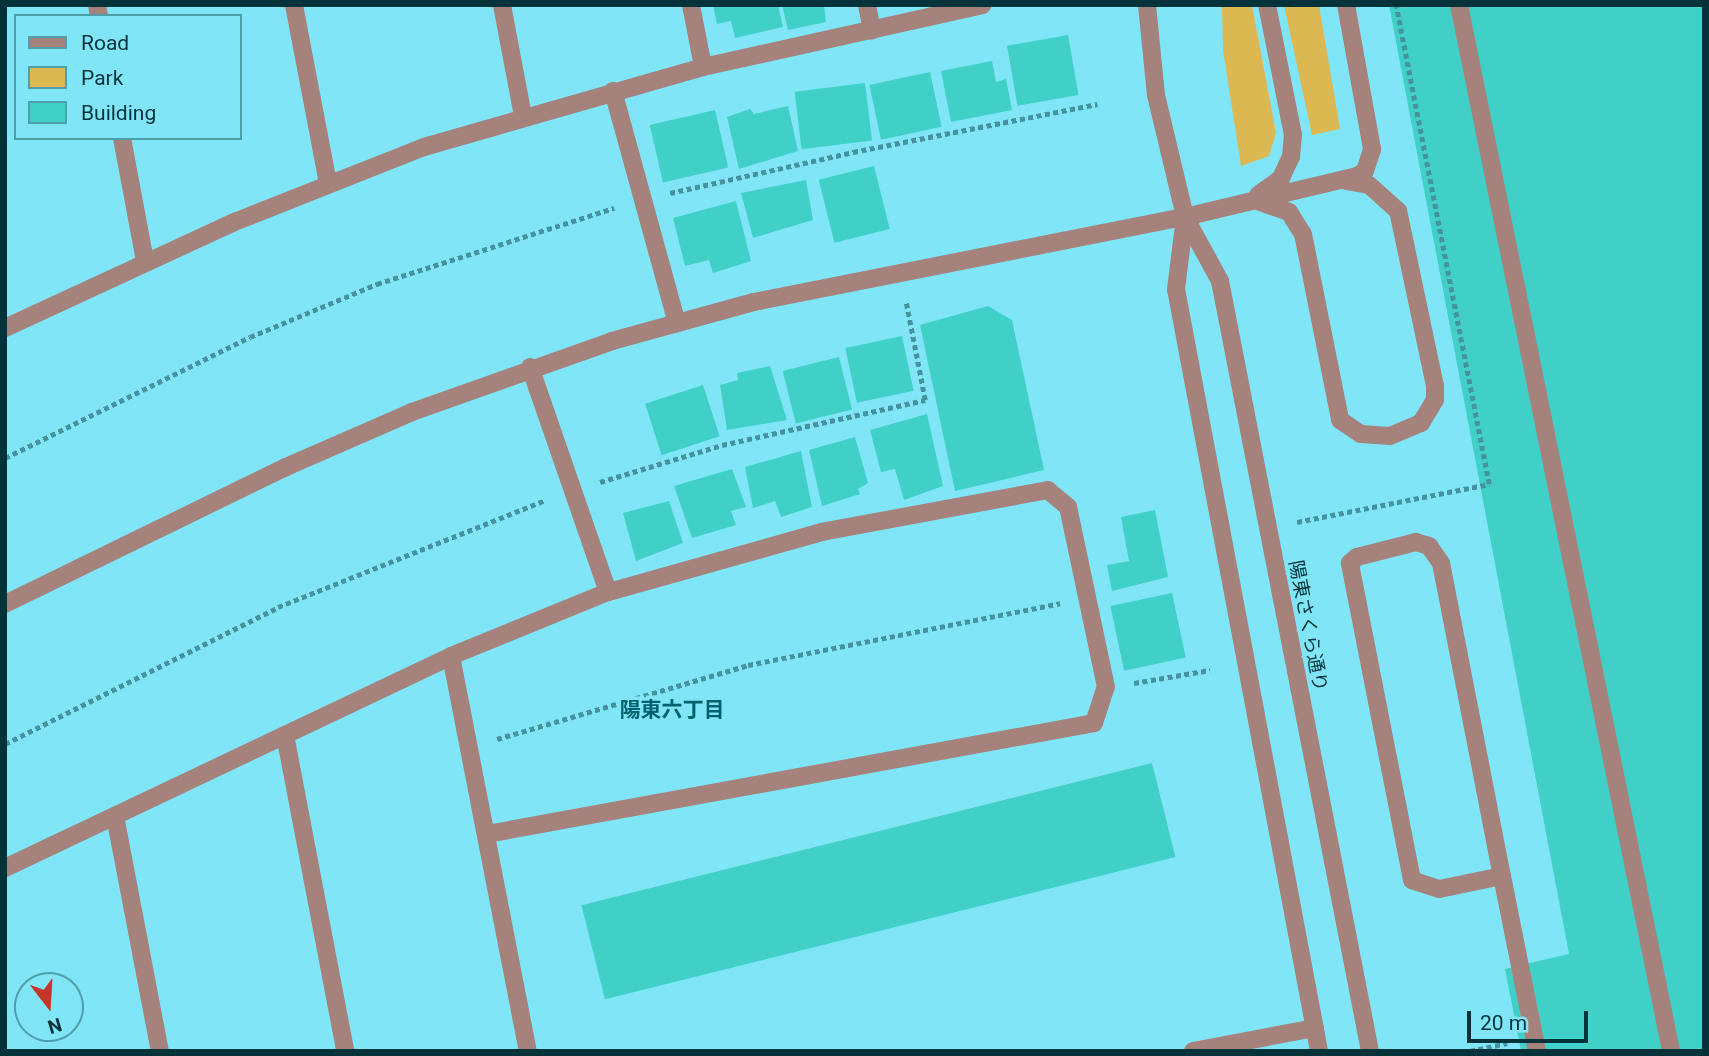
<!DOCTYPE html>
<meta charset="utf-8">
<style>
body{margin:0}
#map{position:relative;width:1709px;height:1056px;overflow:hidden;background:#80e6f7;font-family:Roboto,"Noto Sans JP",sans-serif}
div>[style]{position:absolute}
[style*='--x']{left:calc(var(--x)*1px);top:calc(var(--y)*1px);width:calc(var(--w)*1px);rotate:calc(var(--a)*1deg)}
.green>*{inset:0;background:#dcb852}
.building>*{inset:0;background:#40d0c8;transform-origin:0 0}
.path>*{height:4.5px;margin-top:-2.25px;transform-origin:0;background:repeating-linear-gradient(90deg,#46939f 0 5px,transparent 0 8.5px)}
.minor>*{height:18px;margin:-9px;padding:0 9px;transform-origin:9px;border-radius:9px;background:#a5827c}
span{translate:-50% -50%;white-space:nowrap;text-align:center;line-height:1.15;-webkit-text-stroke:7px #80e6f7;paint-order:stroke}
.street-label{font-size:19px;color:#03333a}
.neighbourhood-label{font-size:21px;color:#00616d;font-weight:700}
.frame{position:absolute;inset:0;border:7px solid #03333a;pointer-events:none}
.legend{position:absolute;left:14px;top:14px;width:228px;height:126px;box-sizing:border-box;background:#80e6f7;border:2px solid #4e9eab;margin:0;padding:9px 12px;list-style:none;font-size:21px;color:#03333a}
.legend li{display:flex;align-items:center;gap:14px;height:35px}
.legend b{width:35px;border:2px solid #4e9eab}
.north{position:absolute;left:14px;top:972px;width:70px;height:70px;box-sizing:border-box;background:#80e6f7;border:2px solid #4e9eab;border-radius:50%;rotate:163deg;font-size:19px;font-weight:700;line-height:28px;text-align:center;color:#03333a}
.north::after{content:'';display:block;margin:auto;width:24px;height:32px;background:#c33628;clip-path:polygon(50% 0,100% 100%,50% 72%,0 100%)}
.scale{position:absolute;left:1467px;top:1011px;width:121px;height:32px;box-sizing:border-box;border:4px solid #03333a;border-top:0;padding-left:9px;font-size:21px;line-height:24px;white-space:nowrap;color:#03333a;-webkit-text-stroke:5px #80e6f7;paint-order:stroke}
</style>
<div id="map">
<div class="green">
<div style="clip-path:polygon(1222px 5px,1252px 5px,1276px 133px,1269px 156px,1241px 166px,1223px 50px)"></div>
<div style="clip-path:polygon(1284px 5px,1319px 5px,1340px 129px,1312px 135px)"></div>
</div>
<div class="building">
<div style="clip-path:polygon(713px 5px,778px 5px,783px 27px,735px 38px,731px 21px,717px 24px)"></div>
<div style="clip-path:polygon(782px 5px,824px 5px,826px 22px,788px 30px)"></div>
<div style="clip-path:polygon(1389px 5px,1704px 5px,1704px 1051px,1521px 1051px,1505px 969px,1569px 954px)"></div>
<div style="left:1068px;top:35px;width:61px;height:62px;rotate:80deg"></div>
<div style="clip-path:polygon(992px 61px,996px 82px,1006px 79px,1012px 110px,951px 122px,941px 71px)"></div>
<div style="left:930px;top:72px;width:56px;height:62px;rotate:78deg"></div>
<div style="left:865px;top:83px;width:58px;height:71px;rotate:83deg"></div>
<div style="clip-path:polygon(788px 106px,798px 151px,739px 169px,727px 117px,750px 109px,754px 114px)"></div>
<div style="left:715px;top:110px;width:59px;height:67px;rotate:77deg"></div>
<div style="left:874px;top:166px;width:65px;height:57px;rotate:76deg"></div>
<div style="clip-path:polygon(806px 180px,813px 220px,753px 238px,741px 193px)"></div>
<div style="clip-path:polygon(736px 201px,751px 261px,713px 273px,709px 260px,685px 266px,673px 218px)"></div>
<div style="clip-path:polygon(988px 306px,1012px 320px,1044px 470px,955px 491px,920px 325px)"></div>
<div style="left:902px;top:336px;width:56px;height:58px;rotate:78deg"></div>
<div style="left:839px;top:357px;width:54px;height:58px;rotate:76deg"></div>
<div style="clip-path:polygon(770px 366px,787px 420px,727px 430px,720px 385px,738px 380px,737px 373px)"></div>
<div style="left:703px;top:385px;width:54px;height:61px;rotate:72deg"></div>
<div style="clip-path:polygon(927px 414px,943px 486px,904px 500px,895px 469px,881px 472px,870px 430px)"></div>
<div style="clip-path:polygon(855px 437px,868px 483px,858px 489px,860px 494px,822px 506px,809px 450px)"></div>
<div style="clip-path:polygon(801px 451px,812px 507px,781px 517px,775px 501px,753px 508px,745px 467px)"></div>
<div style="clip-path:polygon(732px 469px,746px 507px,731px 511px,736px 525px,692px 538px,674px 486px)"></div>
<div style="clip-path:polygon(669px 501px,683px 543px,636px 561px,623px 513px)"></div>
<div style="clip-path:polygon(1155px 510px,1168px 577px,1112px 591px,1107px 565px,1129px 561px,1121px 517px)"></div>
<div style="left:1172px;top:593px;width:66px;height:63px;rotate:78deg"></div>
<div style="left:1152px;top:763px;width:97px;height:588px;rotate:76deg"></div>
</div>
<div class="path">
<div style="--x:670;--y:193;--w:188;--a:-12.6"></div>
<div style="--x:853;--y:152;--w:249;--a:-11.1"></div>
<div style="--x:5;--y:458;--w:273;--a:-26.3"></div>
<div style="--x:250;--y:337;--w:138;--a:-22.7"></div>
<div style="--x:377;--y:284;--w:249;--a:-17.8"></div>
<div style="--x:600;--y:482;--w:127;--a:-16.9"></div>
<div style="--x:722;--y:445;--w:208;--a:-12.5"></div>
<div style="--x:925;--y:400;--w:100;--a:-101"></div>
<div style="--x:1297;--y:522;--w:196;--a:-11.2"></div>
<div style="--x:1489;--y:484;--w:488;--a:-101"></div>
<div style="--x:1134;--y:683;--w:77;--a:-9.7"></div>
<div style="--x:497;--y:739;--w:262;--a:-16.4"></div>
<div style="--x:748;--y:665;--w:318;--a:-11.2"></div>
<div style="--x:5;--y:744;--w:305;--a:-26.6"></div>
<div style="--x:278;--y:607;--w:288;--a:-21.8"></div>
<div style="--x:1470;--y:1051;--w:38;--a:-12"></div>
</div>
<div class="minor">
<div style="--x:97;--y:5;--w:11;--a:80"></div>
<div style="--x:294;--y:5;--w:181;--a:79.2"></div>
<div style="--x:502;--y:5;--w:113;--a:79.3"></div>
<div style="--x:691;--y:5;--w:63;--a:79"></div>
<div style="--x:867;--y:5;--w:26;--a:79"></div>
<div style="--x:1147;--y:5;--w:90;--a:84.3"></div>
<div style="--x:1156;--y:95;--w:125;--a:76.6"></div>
<div style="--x:1185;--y:217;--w:73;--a:61.3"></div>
<div style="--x:1220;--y:281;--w:784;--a:78.98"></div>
<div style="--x:1459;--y:5;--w:1067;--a:78.54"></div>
<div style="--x:613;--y:91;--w:241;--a:74.6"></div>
<div style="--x:122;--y:138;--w:125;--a:79.4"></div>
<div style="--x:1258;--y:195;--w:29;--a:-36"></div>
<div style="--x:1281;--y:178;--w:23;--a:-65"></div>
<div style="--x:1291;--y:157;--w:22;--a:-85"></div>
<div style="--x:1293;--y:135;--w:133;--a:-101.3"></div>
<div style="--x:1260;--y:202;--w:31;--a:19"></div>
<div style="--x:1289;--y:212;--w:26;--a:58"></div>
<div style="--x:1303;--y:234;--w:190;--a:78.7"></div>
<div style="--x:1340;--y:420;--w:25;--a:34"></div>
<div style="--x:1361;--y:434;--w:29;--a:4"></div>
<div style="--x:1390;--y:436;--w:34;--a:-23"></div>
<div style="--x:1421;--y:423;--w:27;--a:-59"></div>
<div style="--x:1435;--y:400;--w:14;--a:-90"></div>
<div style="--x:1435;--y:386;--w:179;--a:-101.9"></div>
<div style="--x:1398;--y:211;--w:39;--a:-138"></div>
<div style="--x:1369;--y:185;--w:22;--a:-170"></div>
<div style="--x:1185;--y:217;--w:73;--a:97.1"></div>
<div style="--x:1176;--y:289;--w:775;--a:79.37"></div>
<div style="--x:5;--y:328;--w:255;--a:-24.8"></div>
<div style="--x:237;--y:221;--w:201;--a:-21.6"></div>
<div style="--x:424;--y:147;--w:290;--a:-16"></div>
<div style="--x:703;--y:67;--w:286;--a:-12.5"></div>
<div style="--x:5;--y:604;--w:313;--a:-26"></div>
<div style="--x:286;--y:467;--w:137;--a:-23.6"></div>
<div style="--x:412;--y:412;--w:212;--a:-19.5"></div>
<div style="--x:612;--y:341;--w:147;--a:-15.4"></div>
<div style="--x:754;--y:302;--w:439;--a:-11.2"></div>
<div style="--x:1185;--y:217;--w:177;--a:-13.4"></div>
<div style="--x:1357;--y:176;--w:9;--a:-32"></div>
<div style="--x:1365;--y:171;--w:23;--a:-72"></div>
<div style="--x:1372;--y:149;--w:146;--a:-100.2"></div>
<div style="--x:451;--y:656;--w:402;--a:79"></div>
<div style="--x:285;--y:735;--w:322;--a:79.2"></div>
<div style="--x:115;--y:816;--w:239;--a:79.2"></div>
<div style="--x:487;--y:834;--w:617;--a:-10.36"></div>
<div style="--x:1094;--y:723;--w:38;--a:-72"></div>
<div style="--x:1106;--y:687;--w:184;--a:-101.9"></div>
<div style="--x:1068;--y:507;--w:26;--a:-140"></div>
<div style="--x:1048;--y:490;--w:230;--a:169.5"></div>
<div style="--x:822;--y:532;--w:222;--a:164.3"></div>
<div style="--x:5;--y:868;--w:494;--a:-25.4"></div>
<div style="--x:451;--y:656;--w:170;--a:-22.2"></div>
<div style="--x:608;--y:592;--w:238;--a:-109.1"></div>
<div style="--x:1502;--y:876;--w:64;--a:168.3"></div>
<div style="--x:1439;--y:889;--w:28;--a:-162"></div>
<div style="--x:1412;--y:880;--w:323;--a:-101.1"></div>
<div style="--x:1350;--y:563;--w:9;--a:-41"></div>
<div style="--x:1357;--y:557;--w:61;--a:-14.3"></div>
<div style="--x:1416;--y:542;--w:14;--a:17"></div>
<div style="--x:1429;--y:546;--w:21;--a:55"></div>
<div style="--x:1441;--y:563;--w:319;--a:79"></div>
<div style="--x:1502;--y:876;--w:178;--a:78.7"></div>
<div style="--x:1193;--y:1051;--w:124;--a:-10.7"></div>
</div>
<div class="street-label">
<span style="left:1308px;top:626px;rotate:79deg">陽東さくら通り</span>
</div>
<div class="neighbourhood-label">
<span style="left:672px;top:710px">陽東六丁目</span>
</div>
<div class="frame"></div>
<ul class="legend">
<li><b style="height:9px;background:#a5827c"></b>Road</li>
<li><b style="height:19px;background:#dcb852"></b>Park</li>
<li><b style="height:19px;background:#40d0c8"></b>Building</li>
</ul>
<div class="north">N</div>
<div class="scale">20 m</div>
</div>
